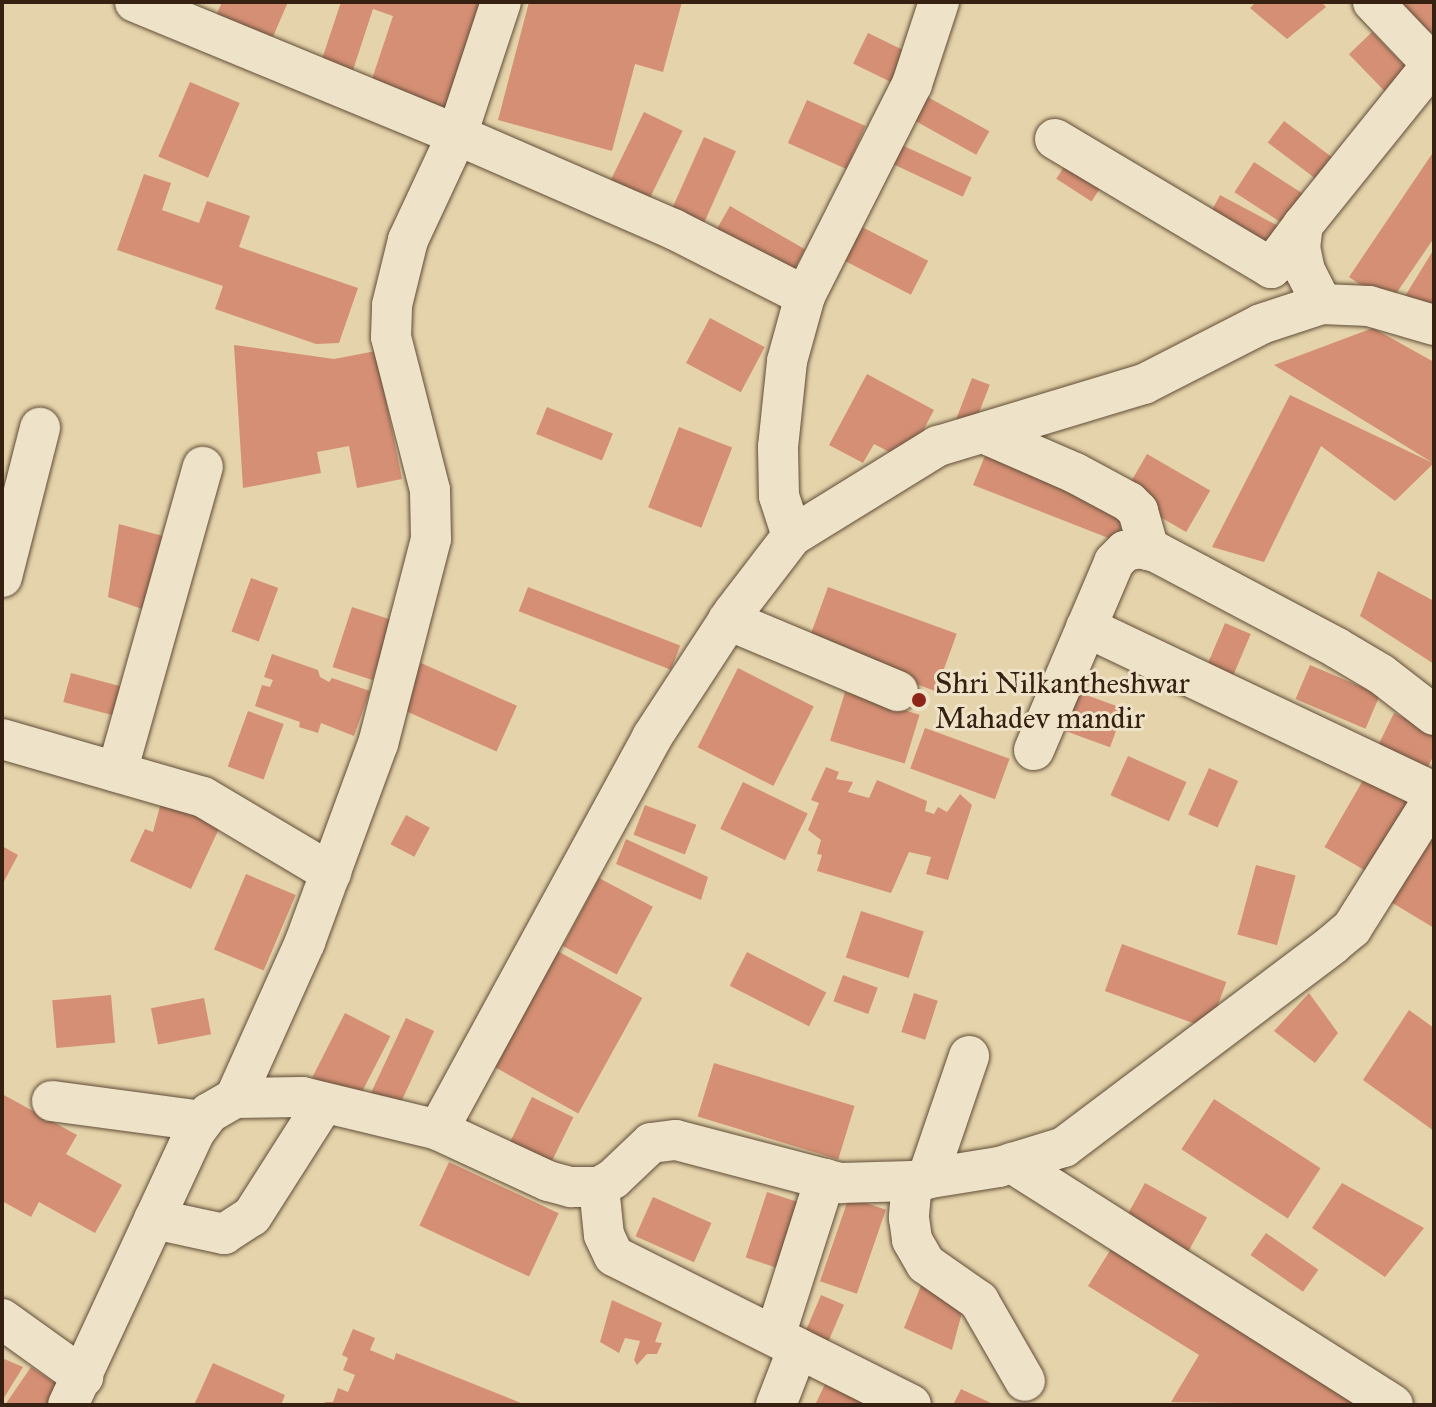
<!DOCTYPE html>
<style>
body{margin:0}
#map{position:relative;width:1436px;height:1407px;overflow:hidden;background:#e5d4ab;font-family:"IM FELL Great Primer",serif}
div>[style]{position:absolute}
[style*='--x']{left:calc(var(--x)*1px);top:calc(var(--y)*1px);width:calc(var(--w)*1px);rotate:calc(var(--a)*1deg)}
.building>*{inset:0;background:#d48f74;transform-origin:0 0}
.roads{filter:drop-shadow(0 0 2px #614d38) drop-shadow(0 0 2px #614d38)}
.minor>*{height:40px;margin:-20px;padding:0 20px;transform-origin:20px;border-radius:20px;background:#eee3c8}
.dots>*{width:22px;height:22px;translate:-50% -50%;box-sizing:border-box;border:4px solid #eee3c8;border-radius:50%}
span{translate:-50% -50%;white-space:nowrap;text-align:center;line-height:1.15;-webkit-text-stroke:6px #eee3c8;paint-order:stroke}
.poi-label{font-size:30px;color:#352011}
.left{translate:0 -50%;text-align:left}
.frame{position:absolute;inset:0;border:4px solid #352011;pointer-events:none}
</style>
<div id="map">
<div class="building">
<div style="clip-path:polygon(222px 2px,288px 2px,265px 55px,209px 32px)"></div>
<div style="clip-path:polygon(341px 2px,481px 2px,444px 110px,370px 85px,393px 16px,373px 9px,353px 70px,322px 59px)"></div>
<div style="clip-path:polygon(529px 2px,682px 2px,663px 72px,635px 64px,612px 151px,498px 120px)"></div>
<div style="clip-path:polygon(1256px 2px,1321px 2px,1326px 7px,1287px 39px,1250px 8px)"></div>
<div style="clip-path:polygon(1379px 2px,1434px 2px,1434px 30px,1420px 43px)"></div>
<div style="left:1372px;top:32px;width:57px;height:32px;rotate:46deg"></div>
<div style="left:868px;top:33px;width:43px;height:34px;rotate:26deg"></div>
<div style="left:190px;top:82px;width:54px;height:81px;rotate:23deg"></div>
<div style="left:915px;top:90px;width:85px;height:27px;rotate:29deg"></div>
<div style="left:807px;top:100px;width:64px;height:47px;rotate:24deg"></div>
<div style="left:644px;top:112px;width:43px;height:83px;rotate:26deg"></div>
<div style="left:1284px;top:121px;width:63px;height:27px;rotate:37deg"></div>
<div style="left:704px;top:137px;width:35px;height:89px;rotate:24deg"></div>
<div style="left:891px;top:140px;width:89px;height:21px;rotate:25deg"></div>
<div style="clip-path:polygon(1434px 151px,1434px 238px,1389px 304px,1349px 277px)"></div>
<div style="left:1071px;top:156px;width:42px;height:27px;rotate:33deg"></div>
<div style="left:1254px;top:162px;width:64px;height:36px;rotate:33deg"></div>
<div style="clip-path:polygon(144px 174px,171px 183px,162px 210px,199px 223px,207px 201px,250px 216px,239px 247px,358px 288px,339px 343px,316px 344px,215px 309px,223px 286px,117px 250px)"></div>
<div style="left:1220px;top:195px;width:67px;height:35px;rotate:28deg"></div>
<div style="left:730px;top:206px;width:87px;height:34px;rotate:30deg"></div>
<div style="left:856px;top:224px;width:81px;height:38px;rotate:27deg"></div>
<div style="clip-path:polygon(1434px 249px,1434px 320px,1402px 301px)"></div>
<div style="left:710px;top:318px;width:62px;height:51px;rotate:28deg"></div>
<div style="clip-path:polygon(1373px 328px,1434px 362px,1434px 463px,1395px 501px,1321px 446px,1264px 562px,1212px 547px,1290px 395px,1433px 463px,1274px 365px)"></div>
<div style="clip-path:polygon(234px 345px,334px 359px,376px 351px,402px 479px,357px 488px,349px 446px,317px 452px,321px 473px,243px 488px)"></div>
<div style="clip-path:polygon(867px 374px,934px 410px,907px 461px,874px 444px,863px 463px,829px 445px)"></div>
<div style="left:972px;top:378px;width:19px;height:51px;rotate:21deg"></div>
<div style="left:547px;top:407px;width:71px;height:29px;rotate:22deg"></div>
<div style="left:679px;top:427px;width:57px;height:86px;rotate:21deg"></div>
<div style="clip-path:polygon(989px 446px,1129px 507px,1116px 541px,973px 485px)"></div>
<div style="left:1147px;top:454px;width:73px;height:48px;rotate:30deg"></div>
<div style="clip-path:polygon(119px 524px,170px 538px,145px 610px,108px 597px)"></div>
<div style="clip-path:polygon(1378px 571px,1434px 601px,1434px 664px,1360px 616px)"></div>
<div style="left:251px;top:578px;width:29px;height:57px;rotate:20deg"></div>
<div style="left:528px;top:587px;width:163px;height:26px;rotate:21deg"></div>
<div style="left:828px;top:587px;width:137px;height:61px;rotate:20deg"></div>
<div style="left:352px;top:607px;width:42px;height:63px;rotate:18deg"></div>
<div style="left:1225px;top:623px;width:28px;height:56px;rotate:23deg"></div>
<div style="clip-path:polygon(272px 654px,318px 670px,320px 677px,329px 682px,332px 678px,370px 691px,354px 736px,321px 723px,318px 733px,299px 727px,300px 722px,255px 706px,262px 685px,270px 687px,273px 680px,264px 677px)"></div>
<div style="left:421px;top:663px;width:105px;height:50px;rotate:24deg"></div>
<div style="left:1310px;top:665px;width:76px;height:37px;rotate:23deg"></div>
<div style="left:738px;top:668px;width:85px;height:89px;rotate:27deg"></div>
<div style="left:71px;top:673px;width:57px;height:30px;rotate:15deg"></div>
<div style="left:845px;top:692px;width:78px;height:51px;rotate:17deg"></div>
<div style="left:1078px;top:692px;width:49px;height:41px;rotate:20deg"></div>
<div style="left:248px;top:711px;width:38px;height:59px;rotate:20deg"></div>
<div style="clip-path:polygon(1394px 713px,1434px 733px,1434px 755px,1420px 782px,1372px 758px)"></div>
<div style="left:925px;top:728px;width:90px;height:43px;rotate:20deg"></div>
<div style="left:1128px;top:756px;width:64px;height:43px;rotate:24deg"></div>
<div style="clip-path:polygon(826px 767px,839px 772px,836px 779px,853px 782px,848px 792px,869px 798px,877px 780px,927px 801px,925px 811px,934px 814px,938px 807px,947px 812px,960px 794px,972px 805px,948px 880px,926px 874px,931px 857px,909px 852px,891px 893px,817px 871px,822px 855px,817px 854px,821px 840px,808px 830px,819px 803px,811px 800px)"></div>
<div style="left:1209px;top:768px;width:32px;height:51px;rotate:24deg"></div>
<div style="left:1366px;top:775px;width:56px;height:83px;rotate:30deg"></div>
<div style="left:743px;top:782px;width:72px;height:52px;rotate:26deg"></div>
<div style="clip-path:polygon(162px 799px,223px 820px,191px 889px,130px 861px,145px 829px,153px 832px)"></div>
<div style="left:645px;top:805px;width:55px;height:32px;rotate:21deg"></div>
<div style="left:406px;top:815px;width:27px;height:33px;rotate:28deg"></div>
<div style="clip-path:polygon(1434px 831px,1434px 928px,1391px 902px)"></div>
<div style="clip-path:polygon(626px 839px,708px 877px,701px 900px,616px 864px)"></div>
<div style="clip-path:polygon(2px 846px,18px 855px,2px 885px)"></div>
<div style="left:1256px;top:865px;width:41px;height:72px;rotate:15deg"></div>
<div style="left:246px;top:874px;width:54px;height:82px;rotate:23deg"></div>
<div style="left:599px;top:878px;width:61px;height:77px;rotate:28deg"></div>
<div style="left:861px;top:911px;width:66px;height:49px;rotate:18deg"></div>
<div style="left:1122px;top:944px;width:111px;height:50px;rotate:20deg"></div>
<div style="left:554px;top:949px;width:101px;height:132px;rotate:29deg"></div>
<div style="left:747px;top:952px;width:89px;height:38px;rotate:27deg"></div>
<div style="left:843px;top:975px;width:37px;height:28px;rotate:20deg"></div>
<div style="left:914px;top:993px;width:25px;height:41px;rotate:18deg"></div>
<div style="clip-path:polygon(1309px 993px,1338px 1033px,1315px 1063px,1274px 1031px)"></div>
<div style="left:111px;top:995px;width:48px;height:59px;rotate:85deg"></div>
<div style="left:204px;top:998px;width:37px;height:54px;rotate:79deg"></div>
<div style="clip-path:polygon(1409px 1010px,1434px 1028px,1434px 1131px,1363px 1080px)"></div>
<div style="left:345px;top:1013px;width:51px;height:72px;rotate:27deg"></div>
<div style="left:406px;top:1018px;width:31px;height:95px;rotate:25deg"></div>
<div style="left:714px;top:1063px;width:147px;height:56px;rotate:17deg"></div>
<div style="clip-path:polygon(2px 1094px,77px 1135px,66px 1154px,122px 1185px,95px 1233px,39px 1202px,31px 1217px,2px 1201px)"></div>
<div style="left:532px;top:1097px;width:46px;height:58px;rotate:26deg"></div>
<div style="left:1214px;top:1099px;width:127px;height:60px;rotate:33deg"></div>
<div style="left:449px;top:1162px;width:121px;height:70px;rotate:25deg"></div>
<div style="left:1145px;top:1183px;width:71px;height:46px;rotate:29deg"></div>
<div style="clip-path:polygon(1342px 1183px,1424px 1228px,1385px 1277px,1312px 1228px)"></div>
<div style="left:767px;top:1192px;width:35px;height:69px;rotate:18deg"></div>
<div style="left:653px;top:1197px;width:64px;height:43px;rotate:24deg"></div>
<div style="left:849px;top:1197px;width:39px;height:89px;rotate:19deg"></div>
<div style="left:1266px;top:1233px;width:64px;height:27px;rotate:35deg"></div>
<div style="clip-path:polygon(1114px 1244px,1371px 1405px,1171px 1402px,1199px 1355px,1088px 1286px)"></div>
<div style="clip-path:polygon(922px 1283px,964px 1305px,952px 1350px,904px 1328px)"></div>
<div style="left:821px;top:1295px;width:25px;height:41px;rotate:23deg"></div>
<div style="clip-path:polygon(612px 1300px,662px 1323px,655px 1342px,662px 1343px,657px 1354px,647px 1354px,637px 1365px,634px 1360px,640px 1341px,625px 1338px,619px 1353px,600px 1342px)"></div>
<div style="clip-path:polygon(353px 1329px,375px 1338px,370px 1350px,394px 1360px,396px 1353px,526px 1405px,324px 1405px,325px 1402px,333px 1402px,338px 1388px,348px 1392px,355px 1375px,343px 1370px,348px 1358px,342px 1355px)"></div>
<div style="clip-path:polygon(2px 1358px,23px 1367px,2px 1401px)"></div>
<div style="clip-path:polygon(213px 1363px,285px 1395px,281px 1405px,194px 1405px)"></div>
<div style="clip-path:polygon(31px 1367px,63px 1388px,51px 1405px,5px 1405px)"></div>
<div style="clip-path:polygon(827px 1380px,883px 1405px,815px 1405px)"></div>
<div style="clip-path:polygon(961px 1389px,995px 1405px,953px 1405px)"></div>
</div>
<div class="roads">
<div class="minor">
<div style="--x:135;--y:2;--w:348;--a:22.4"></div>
<div style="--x:457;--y:135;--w:236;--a:23.5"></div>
<div style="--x:673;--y:229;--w:148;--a:26.9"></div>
<div style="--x:1373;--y:2;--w:86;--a:46.4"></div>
<div style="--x:1055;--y:139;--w:252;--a:30.8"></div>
<div style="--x:1271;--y:268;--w:54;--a:-53.3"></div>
<div style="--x:1322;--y:304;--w:37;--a:-117"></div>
<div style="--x:1305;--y:271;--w:24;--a:-102"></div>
<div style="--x:1300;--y:248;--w:23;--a:-83"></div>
<div style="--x:1303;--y:225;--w:209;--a:-51.2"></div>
<div style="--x:983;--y:433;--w:100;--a:23.5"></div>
<div style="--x:1075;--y:473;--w:61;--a:28.2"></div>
<div style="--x:1129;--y:502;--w:13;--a:45"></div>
<div style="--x:1138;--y:511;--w:41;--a:74.2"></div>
<div style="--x:792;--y:536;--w:42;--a:-108"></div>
<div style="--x:779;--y:496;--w:49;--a:-91.2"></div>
<div style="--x:778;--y:447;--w:86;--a:-84"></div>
<div style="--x:787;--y:361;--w:67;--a:-74.5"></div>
<div style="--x:805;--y:296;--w:237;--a:-63.2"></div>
<div style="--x:912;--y:84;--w:86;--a:-71.8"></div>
<div style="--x:2;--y:577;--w:154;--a:-75.7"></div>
<div style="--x:728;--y:620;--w:184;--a:22.7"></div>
<div style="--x:1086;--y:627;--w:385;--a:25.4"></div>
<div style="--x:2;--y:739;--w:209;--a:16.1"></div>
<div style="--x:203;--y:797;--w:149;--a:30.7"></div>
<div style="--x:1034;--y:750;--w:204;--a:-66.9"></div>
<div style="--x:1114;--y:562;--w:16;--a:-45"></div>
<div style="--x:1125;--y:551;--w:15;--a:-11"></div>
<div style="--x:1140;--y:548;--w:16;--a:14"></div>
<div style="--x:1156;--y:552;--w:205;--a:27.9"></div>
<div style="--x:1337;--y:648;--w:51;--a:30.6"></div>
<div style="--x:1381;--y:674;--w:67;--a:37.7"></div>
<div style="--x:117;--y:772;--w:317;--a:-74.3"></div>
<div style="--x:235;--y:1098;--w:171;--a:-65.8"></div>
<div style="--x:305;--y:942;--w:211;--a:-69.8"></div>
<div style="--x:378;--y:744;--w:212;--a:-75.5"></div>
<div style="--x:431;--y:539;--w:49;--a:-91.2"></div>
<div style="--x:430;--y:490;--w:158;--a:-104.3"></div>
<div style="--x:391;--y:337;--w:32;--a:-88"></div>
<div style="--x:392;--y:305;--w:67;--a:-76.2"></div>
<div style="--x:408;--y:240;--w:116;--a:-65"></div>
<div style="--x:457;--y:135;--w:140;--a:-71.7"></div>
<div style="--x:52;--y:1101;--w:151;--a:7.6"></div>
<div style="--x:438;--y:1130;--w:447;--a:-61.4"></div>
<div style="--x:652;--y:737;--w:148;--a:-56.8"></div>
<div style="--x:733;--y:613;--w:97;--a:-52.5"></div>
<div style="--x:792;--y:536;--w:172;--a:-31.7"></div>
<div style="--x:938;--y:446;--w:215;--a:-16.8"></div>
<div style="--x:1144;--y:384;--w:131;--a:-27.1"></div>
<div style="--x:1261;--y:324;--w:64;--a:-18.2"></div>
<div style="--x:1322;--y:304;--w:47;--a:2.4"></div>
<div style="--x:1369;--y:306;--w:68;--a:16.3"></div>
<div style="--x:1012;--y:1163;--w:451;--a:32.4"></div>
<div style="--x:927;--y:1179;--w:130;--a:-71.1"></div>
<div style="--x:912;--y:1181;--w:37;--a:95"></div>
<div style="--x:909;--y:1218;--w:22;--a:82"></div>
<div style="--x:912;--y:1240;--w:28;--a:60"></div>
<div style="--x:926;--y:1264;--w:65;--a:34.9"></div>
<div style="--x:979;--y:1301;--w:92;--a:60.1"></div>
<div style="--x:599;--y:1187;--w:48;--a:84.1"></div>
<div style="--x:604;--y:1235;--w:23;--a:65"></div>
<div style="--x:614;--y:1256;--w:332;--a:26.6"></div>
<div style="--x:154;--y:1219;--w:72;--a:12.1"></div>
<div style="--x:224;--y:1234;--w:33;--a:-33"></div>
<div style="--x:252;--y:1216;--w:134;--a:-57.5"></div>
<div style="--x:2;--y:1319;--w:100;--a:35.6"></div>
<div style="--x:775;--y:1336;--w:165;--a:-72.3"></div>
<div style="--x:68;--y:1405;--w:300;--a:-65.1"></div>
<div style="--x:194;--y:1133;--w:25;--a:-53"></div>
<div style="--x:209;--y:1113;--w:30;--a:-30"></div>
<div style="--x:235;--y:1098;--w:67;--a:-0.9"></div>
<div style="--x:302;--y:1097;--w:140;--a:13.6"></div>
<div style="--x:438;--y:1130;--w:121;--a:24.9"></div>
<div style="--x:548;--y:1181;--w:24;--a:15"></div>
<div style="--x:571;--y:1187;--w:28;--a:0"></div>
<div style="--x:599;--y:1187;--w:16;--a:-30"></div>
<div style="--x:613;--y:1179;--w:52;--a:-43.5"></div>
<div style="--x:651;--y:1143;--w:25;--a:-7"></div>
<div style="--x:676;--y:1140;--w:170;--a:14.7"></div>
<div style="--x:840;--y:1183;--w:72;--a:-1.6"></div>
<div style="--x:912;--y:1181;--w:88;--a:-9.1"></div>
<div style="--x:999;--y:1167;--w:68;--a:-17.1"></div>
<div style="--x:1064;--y:1147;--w:337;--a:-37"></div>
<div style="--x:1333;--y:944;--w:25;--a:-40"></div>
<div style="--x:1352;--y:928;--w:154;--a:-57.8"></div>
<div style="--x:776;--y:1405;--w:61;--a:-68.9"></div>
</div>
</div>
<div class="dots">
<div style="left:919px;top:700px;background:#8f2418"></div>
</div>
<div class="poi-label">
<span class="left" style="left:935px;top:700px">Shri Nilkantheshwar<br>Mahadev mandir</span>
</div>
<div class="frame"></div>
</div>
